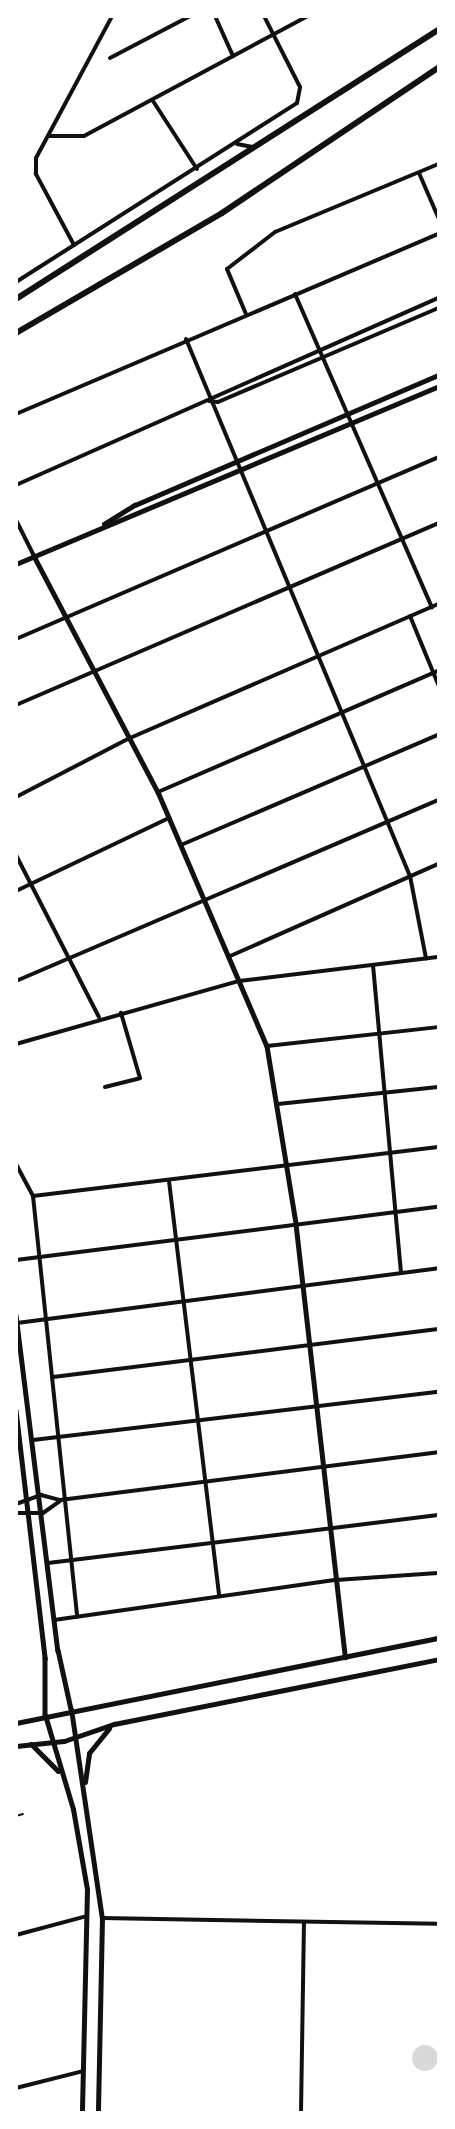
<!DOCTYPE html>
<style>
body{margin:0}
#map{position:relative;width:455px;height:2129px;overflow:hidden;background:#fff;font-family:"Source Serif 4",serif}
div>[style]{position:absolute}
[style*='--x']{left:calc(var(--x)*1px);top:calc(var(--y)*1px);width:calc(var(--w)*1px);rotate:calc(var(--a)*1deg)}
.water>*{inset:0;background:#d9d9d9}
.round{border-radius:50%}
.service>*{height:1.5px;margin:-0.75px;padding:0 0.75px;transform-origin:0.75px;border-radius:0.75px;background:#111}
.minor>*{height:4px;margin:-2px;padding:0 2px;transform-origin:2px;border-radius:2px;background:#111}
.tertiary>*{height:4.5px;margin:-2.25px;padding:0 2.25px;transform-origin:2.25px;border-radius:2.25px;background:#111}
.secondary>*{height:4.5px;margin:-2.25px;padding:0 2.25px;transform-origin:2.25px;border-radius:2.25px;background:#111}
.primary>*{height:5px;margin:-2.5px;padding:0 2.5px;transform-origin:2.5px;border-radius:2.5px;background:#111}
.trunk>*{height:6px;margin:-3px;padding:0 3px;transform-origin:3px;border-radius:3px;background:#111}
span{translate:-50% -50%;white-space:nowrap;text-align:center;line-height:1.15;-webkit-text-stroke:6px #fff;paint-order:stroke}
.frame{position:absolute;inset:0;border:18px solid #fff;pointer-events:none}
</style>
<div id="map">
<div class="water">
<div class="round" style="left:412px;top:2045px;width:26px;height:26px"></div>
</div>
<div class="service">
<div style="--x:16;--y:1816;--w:7;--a:-16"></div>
</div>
<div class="minor">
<div style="--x:215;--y:16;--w:44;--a:65.8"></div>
<div style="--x:110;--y:58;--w:90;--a:-27.7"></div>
<div style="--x:153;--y:101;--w:81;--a:57.1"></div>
<div style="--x:48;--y:136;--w:36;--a:0"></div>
<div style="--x:84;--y:136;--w:254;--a:-28.2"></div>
<div style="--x:237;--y:144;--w:16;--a:11"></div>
<div style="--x:419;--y:173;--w:48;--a:66.6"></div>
<div style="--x:74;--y:245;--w:81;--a:-118.2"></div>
<div style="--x:36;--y:174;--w:16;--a:-90"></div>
<div style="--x:36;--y:158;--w:161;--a:-61.8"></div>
<div style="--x:16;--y:282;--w:333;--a:-32.5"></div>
<div style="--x:297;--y:103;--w:16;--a:-79"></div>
<div style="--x:300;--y:87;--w:80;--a:-116.9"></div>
<div style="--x:295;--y:294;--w:342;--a:66.4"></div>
<div style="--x:246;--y:314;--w:49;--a:-112.9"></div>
<div style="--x:227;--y:269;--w:61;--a:-37.6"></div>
<div style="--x:275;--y:232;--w:177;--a:-22.6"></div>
<div style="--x:186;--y:339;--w:582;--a:67.36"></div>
<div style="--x:410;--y:876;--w:84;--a:79"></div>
<div style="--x:209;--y:401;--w:9;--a:6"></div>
<div style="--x:218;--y:402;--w:239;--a:-23.1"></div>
<div style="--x:16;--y:414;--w:459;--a:-23.1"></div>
<div style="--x:16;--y:485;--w:462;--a:-23.9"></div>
<div style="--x:16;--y:520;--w:40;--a:63.4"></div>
<div style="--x:410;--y:616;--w:74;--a:67.6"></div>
<div style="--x:16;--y:639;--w:460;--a:-23.3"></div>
<div style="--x:16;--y:705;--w:460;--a:-23.3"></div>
<div style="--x:158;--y:792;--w:305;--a:-23.4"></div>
<div style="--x:16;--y:797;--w:128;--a:-27.4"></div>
<div style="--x:130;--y:738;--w:336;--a:-23.5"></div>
<div style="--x:181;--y:845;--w:280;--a:-23.2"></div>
<div style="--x:16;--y:855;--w:182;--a:62.9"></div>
<div style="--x:16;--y:891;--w:170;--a:-25.5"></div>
<div style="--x:228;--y:957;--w:230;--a:-23.9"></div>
<div style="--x:373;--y:965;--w:308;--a:84.8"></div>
<div style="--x:16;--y:981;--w:459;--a:-23.2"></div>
<div style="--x:16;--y:1044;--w:232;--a:-15.8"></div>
<div style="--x:239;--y:981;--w:200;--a:-6.9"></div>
<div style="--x:267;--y:1046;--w:172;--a:-6.3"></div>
<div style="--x:105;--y:1087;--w:36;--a:-14"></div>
<div style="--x:140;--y:1078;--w:68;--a:-106.3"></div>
<div style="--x:278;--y:1104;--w:161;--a:-6.1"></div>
<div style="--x:16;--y:1164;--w:36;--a:62"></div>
<div style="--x:33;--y:1196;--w:423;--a:84"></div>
<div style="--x:169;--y:1181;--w:418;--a:83.1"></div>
<div style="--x:33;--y:1196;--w:408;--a:-6.9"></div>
<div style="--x:16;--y:1260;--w:425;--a:-7.2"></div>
<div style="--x:17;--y:1323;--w:425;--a:-7.4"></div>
<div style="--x:53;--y:1377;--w:388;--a:-7.1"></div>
<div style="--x:33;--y:1440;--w:408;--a:-6.8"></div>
<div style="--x:16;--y:1504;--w:27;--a:-20"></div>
<div style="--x:41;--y:1495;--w:20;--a:15"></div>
<div style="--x:60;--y:1500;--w:381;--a:-7.2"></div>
<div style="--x:16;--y:1513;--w:27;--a:0"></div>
<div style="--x:43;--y:1513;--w:21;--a:-35"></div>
<div style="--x:48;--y:1563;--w:393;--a:-7"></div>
<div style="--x:54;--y:1620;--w:285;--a:-8.1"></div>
<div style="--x:336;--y:1580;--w:102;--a:-3.9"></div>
<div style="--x:102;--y:1918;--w:336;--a:1"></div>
<div style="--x:16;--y:1935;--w:73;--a:-15"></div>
<div style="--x:16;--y:2088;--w:69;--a:-14.2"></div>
<div style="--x:301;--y:2112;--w:190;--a:-89.1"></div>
</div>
<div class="tertiary">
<div style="--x:104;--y:524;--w:36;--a:-32"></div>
<div style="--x:135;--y:505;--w:330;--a:-23.2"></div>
<div style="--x:34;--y:556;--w:267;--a:62.3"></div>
<div style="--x:158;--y:792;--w:276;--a:66.8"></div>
<div style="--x:267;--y:1046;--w:180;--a:80.7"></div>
<div style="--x:296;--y:1224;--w:436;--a:83.5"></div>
<div style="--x:16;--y:564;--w:458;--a:-22.8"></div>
</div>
<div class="secondary">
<div style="--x:16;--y:1315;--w:338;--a:82.9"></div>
<div style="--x:58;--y:1650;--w:60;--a:77.6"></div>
<div style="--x:16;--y:1410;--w:250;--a:83.3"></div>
<div style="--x:45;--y:1658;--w:57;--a:90"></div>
</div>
<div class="primary">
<div style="--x:71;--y:1709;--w:211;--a:81.6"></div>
<div style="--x:102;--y:1918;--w:194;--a:91.2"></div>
<div style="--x:45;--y:1715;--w:98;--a:73.4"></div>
<div style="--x:73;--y:1809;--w:81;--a:80.1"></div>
<div style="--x:87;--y:1889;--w:223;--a:91.3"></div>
<div style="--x:16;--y:1723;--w:430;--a:-11.4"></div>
<div style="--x:31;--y:1744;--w:38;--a:45"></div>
<div style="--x:16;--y:1746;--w:48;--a:-5.9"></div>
<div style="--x:64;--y:1741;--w:53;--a:-18.8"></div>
<div style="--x:114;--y:1724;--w:330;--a:-11.3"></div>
<div style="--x:85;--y:1782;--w:29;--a:-82"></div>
<div style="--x:89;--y:1753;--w:32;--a:-51"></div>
</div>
<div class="trunk">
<div style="--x:16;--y:299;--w:500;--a:-32.52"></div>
<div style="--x:16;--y:333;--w:238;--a:-30.2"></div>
<div style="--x:222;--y:213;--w:260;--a:-33.9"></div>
</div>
<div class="frame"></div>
</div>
